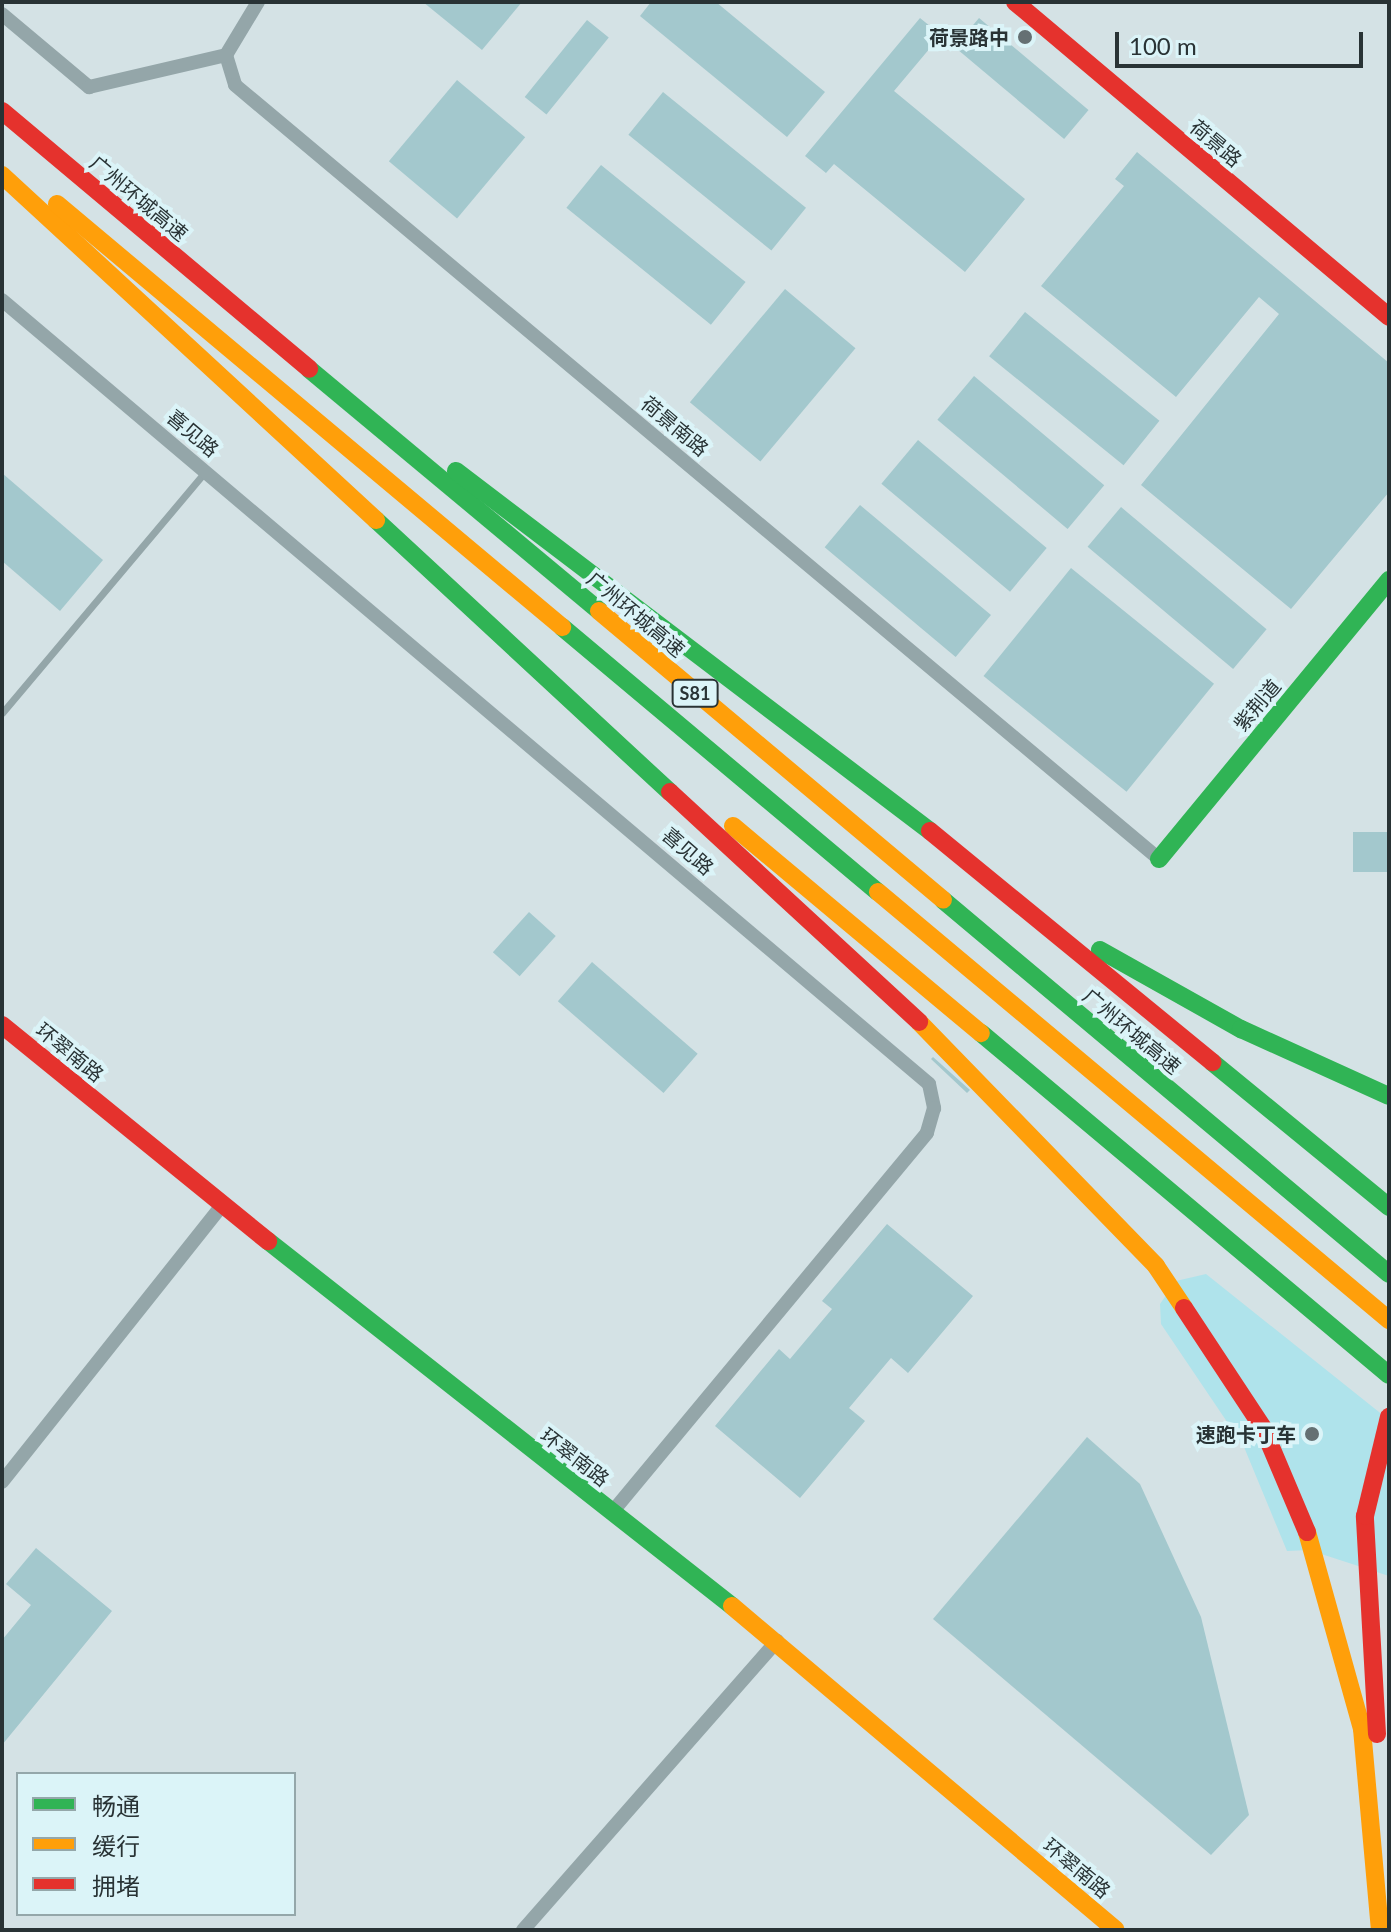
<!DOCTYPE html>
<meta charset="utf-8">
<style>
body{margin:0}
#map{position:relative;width:1391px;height:1932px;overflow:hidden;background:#d4e2e5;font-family:Lato,"Noto Sans SC",sans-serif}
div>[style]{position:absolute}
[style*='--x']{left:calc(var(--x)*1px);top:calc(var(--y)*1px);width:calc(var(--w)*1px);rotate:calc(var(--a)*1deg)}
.green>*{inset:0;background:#afe3eb}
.building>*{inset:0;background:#a3c8cd;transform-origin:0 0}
.lane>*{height:7px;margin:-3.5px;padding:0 3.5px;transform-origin:3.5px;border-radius:3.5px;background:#94a6a9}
.street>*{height:14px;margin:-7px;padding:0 7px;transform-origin:7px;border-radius:7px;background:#94a6a9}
.fast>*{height:18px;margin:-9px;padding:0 9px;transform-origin:9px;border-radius:9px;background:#30b455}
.slow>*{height:18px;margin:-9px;padding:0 9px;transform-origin:9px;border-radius:9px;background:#ff9f0a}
.jam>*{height:18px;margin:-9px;padding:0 9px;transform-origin:9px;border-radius:9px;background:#e5322d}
.dots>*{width:22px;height:22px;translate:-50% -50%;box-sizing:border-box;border:4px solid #dbf4f8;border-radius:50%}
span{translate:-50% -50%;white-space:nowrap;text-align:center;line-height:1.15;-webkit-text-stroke:8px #dbf4f8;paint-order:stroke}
.shield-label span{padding:2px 6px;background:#dbf4f8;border:2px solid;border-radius:6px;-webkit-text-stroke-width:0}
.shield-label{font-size:18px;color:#293335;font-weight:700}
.poi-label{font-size:20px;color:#293335;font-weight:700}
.right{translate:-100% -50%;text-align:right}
.street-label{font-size:20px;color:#293335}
.frame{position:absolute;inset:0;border:4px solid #293335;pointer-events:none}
.legend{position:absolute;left:16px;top:1772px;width:280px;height:144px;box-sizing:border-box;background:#dbf4f8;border:2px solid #94a7aa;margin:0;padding:10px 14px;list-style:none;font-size:24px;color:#293335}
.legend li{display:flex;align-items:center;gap:16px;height:40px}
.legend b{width:40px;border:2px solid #94a7aa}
.scale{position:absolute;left:1115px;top:32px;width:248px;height:36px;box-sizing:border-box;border:4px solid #293335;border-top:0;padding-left:10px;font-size:24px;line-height:28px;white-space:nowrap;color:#293335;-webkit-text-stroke:6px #dbf4f8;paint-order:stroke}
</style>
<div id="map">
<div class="green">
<div style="clip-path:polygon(1206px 1274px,1389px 1420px,1389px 1576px,1309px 1550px,1287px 1551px,1244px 1447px,1161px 1324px,1160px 1304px,1176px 1281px)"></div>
</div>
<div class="building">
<div style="clip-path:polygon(423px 2px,522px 2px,482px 50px)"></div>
<div style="clip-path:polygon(651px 2px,716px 2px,825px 92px,787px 137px,640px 16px)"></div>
<div style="clip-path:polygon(920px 18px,941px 35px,894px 91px,1025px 199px,965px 272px,834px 164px,826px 173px,805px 156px)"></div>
<div style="left:979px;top:18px;width:143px;height:38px;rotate:40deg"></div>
<div style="left:587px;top:20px;width:28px;height:99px;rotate:39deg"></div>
<div style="left:457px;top:80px;width:89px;height:106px;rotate:40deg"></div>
<div style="left:663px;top:92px;width:184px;height:55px;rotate:39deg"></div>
<div style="clip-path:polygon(1137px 152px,1389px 363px,1389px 492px,1291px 609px,1141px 485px,1279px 314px,1259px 297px,1176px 397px,1041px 286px,1124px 186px,1115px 179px)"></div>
<div style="left:601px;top:165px;width:186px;height:55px;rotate:39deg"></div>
<div style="left:785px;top:289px;width:92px;height:148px;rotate:40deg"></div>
<div style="left:1025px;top:312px;width:173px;height:57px;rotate:39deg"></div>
<div style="left:974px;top:376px;width:170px;height:57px;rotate:40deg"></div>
<div style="left:918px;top:440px;width:168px;height:57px;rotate:40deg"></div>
<div style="clip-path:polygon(2px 473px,103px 560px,60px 611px,2px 561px)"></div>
<div style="left:860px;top:505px;width:171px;height:55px;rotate:40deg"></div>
<div style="left:1121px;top:507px;width:190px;height:52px;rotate:40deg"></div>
<div style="left:1071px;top:568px;width:184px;height:139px;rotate:39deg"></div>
<div style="left:1389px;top:832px;width:40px;height:36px;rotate:90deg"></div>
<div style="left:529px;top:912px;width:36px;height:54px;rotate:42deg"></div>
<div style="left:592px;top:962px;width:140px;height:52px;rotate:41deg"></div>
<div style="clip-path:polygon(933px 1057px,970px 1090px,967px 1093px,931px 1059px)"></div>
<div style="clip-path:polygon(887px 1224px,973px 1296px,908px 1373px,891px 1358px,849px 1408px,865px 1421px,800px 1498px,715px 1426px,779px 1349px,790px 1359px,832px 1309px,822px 1301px)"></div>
<div style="clip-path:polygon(1087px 1437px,1140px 1484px,1201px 1617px,1249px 1815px,1211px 1855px,933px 1619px)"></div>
<div style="clip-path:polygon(36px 1548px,112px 1611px,2px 1745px,2px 1640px,31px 1605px,6px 1584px)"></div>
</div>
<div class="lane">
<div style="--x:2;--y:713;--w:315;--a:-49.9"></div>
</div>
<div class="street">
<div style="--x:258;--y:2;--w:62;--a:121.1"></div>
<div style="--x:226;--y:55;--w:31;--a:73"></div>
<div style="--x:235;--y:85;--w:1205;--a:39.95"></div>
<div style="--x:2;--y:14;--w:114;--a:40"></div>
<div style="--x:89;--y:87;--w:141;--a:-13.1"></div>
<div style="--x:2;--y:300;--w:1214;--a:40.22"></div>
<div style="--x:929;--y:1084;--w:25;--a:78"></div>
<div style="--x:934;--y:1108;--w:26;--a:106"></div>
<div style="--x:927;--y:1133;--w:494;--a:129.7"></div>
<div style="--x:2;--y:1482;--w:355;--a:-51.5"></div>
<div style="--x:523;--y:1930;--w:385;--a:-48.7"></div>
</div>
<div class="fast">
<div style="--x:309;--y:369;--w:378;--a:39.8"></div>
<div style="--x:456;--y:471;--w:595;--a:37.22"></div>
<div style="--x:376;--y:520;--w:401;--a:42.8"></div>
<div style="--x:562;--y:627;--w:412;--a:40"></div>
<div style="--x:1159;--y:859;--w:362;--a:-50.5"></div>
<div style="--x:943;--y:900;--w:582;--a:39.98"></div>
<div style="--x:1100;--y:950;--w:162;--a:29.3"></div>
<div style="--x:1241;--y:1029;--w:162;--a:24.4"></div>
<div style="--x:981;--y:1033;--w:532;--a:39.97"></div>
<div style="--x:1212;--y:1062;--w:229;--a:39.3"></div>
<div style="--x:268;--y:1241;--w:590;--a:38.19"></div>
</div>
<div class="slow">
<div style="--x:2;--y:175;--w:509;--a:42.69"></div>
<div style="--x:57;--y:204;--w:659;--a:39.95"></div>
<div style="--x:599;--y:611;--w:449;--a:40"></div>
<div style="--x:733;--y:826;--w:323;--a:39.9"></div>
<div style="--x:878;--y:892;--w:667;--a:39.95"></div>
<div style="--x:919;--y:1022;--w:340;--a:45.8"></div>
<div style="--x:1156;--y:1266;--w:50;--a:56.3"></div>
<div style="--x:1307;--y:1532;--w:205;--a:74.4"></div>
<div style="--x:1362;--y:1729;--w:202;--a:84.9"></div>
<div style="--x:732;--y:1606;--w:502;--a:40.16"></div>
</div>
<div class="jam">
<div style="--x:1015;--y:2;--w:489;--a:40.1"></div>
<div style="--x:2;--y:111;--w:401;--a:40"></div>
<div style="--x:670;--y:792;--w:339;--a:42.7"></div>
<div style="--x:930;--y:831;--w:365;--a:39.3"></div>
<div style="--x:2;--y:1025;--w:343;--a:39.1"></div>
<div style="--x:1184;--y:1308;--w:144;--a:56.6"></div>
<div style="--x:1263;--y:1428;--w:113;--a:67.1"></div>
<div style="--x:1377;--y:1734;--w:218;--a:-93.2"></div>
<div style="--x:1365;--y:1516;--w:102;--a:-76.4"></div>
</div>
<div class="dots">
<div style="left:1025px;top:37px;background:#657073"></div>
<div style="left:1312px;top:1434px;background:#657073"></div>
</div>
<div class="shield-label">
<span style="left:695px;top:693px">S81</span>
</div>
<div class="poi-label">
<span class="right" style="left:1009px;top:37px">荷景路中</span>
<span class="right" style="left:1296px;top:1434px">速跑卡丁车</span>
</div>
<div class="street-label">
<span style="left:1216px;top:143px;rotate:40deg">荷景路</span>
<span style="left:139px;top:198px;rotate:40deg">广州环城高速</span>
<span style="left:675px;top:426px;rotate:40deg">荷景南路</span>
<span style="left:193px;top:433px;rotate:40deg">喜见路</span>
<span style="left:636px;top:614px;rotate:40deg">广州环城高速</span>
<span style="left:1257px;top:705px;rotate:-50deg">紫荆道</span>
<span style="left:688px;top:851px;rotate:41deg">喜见路</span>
<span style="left:1132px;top:1031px;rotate:40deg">广州环城高速</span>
<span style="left:70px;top:1052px;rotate:39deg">环翠南路</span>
<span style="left:575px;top:1457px;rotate:38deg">环翠南路</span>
<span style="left:1077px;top:1868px;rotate:40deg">环翠南路</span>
</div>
<div class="frame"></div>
<ul class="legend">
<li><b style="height:10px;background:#30b455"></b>畅通</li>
<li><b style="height:10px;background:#ff9f0a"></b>缓行</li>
<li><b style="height:10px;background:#e5322d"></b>拥堵</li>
</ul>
<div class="scale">100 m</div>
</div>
